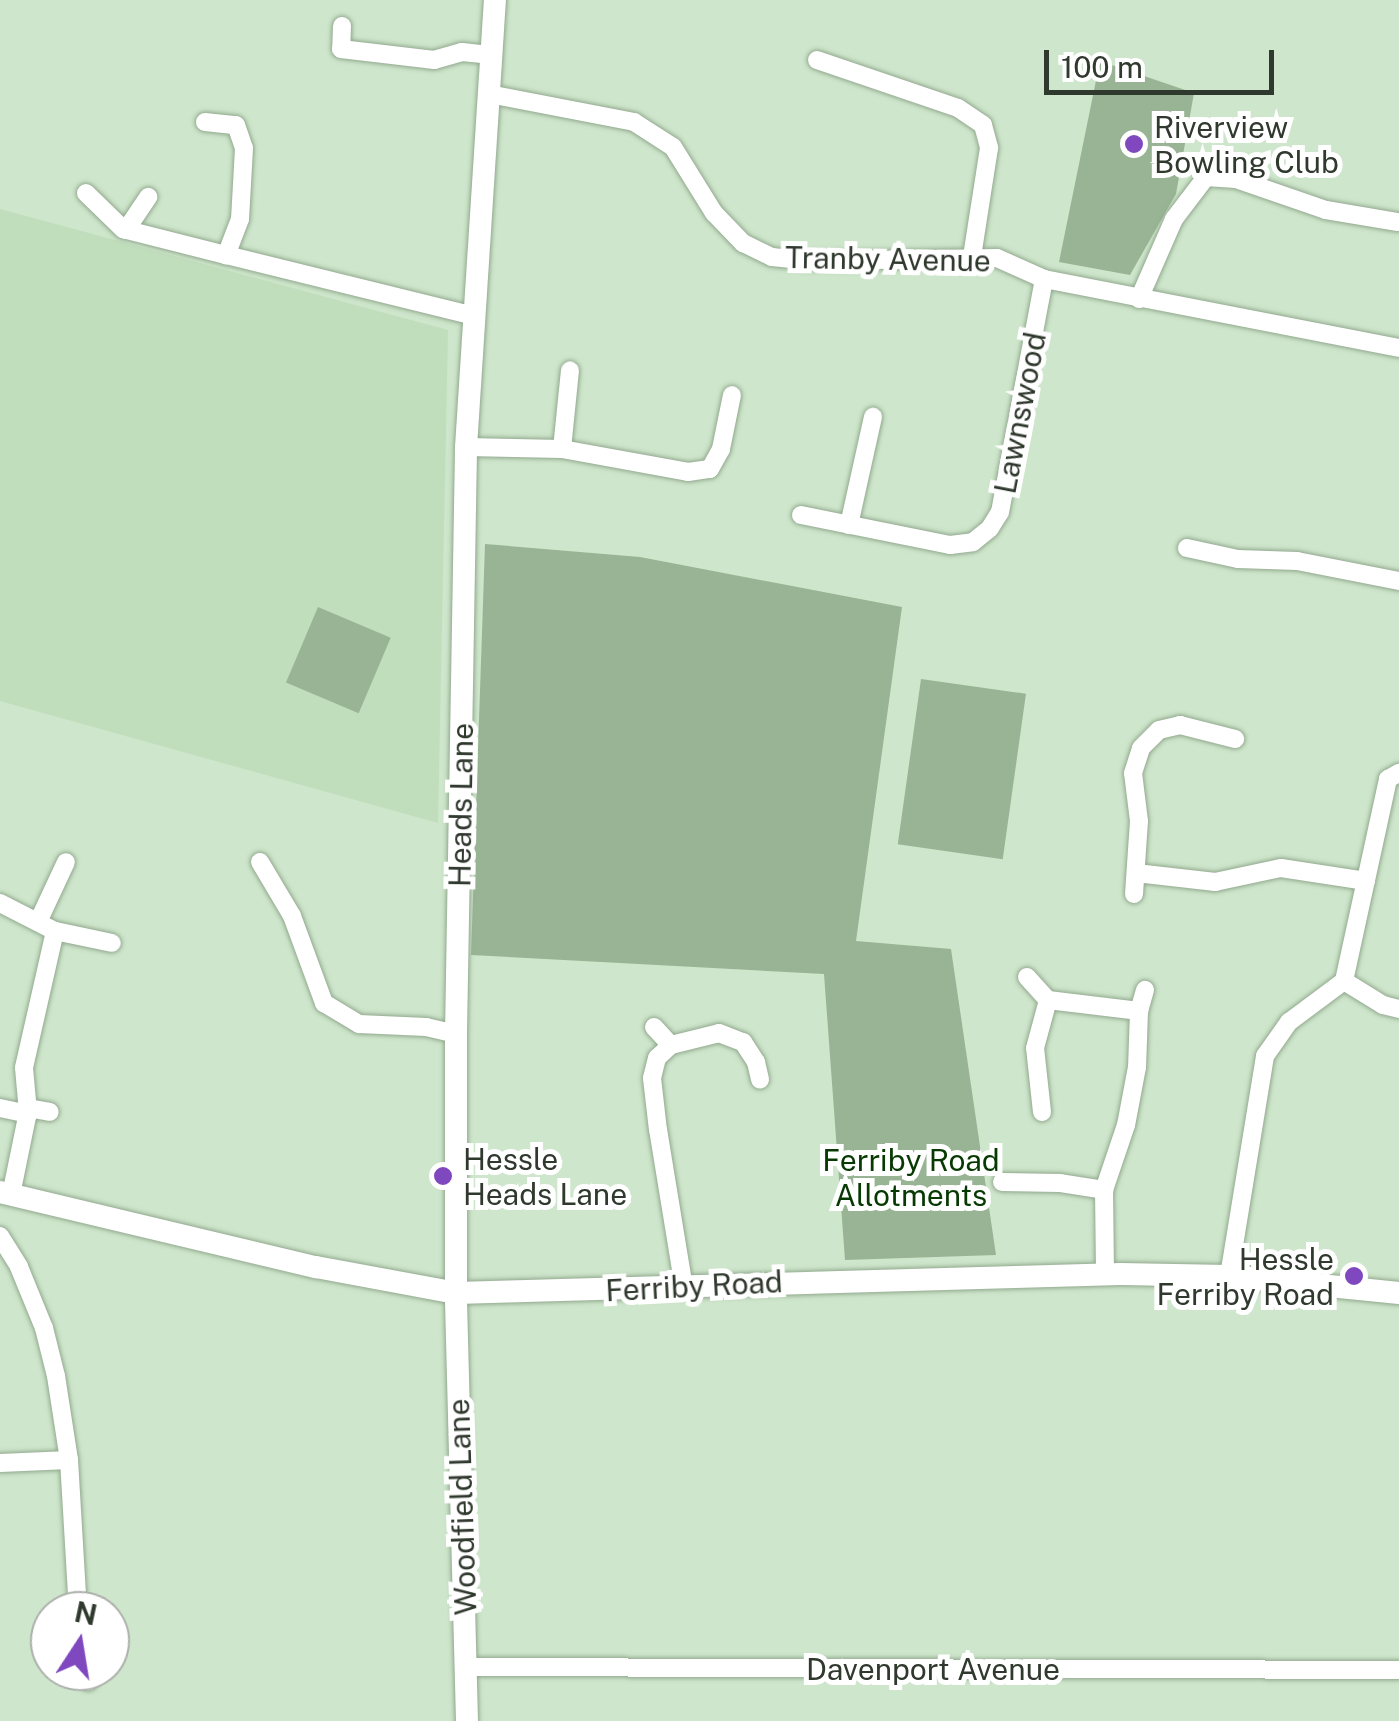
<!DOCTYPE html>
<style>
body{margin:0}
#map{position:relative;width:1399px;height:1721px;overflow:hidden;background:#cee6cb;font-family:"Public Sans",sans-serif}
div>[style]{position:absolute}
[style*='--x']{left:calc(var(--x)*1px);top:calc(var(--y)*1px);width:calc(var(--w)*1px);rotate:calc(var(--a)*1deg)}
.built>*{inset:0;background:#c0debc}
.green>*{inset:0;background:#98b494;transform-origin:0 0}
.roads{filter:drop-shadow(0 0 2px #92a98f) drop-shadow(0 0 2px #92a98f)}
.street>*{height:18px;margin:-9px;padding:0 9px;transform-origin:9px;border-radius:9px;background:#fff}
.secondary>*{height:22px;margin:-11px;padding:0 11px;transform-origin:11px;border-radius:11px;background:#fff}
.dots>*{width:28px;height:28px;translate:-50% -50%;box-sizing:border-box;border:5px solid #fff;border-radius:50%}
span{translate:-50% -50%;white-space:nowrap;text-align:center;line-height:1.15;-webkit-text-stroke:10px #fff;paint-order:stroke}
.poi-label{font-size:30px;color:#30392e}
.left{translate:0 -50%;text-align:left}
.right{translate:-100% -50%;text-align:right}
.street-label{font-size:30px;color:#30392e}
.park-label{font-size:30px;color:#073903}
.north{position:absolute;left:30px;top:1591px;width:100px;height:100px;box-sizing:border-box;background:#fff;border:2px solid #acb0ab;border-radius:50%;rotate:12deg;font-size:28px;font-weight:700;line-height:40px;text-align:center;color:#30392e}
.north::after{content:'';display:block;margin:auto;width:35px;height:45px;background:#7f48bf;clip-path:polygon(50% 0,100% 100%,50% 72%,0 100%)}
.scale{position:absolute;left:1044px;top:50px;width:230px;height:45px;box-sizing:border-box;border:5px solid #30392e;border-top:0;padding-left:12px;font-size:30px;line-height:35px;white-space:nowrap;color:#30392e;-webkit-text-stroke:8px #fff;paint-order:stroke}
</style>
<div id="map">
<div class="built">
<div style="clip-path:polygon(0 209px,448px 330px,438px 823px,0 701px)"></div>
</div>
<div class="green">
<div style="clip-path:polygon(1100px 61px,1194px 93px,1176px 194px,1130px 275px,1059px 262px)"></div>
<div style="clip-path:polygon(485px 544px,640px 557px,902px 607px,856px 941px,951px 949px,996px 1255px,845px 1260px,824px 974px,471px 955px)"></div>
<div style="left:318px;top:607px;width:79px;height:82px;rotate:23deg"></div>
<div style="left:921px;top:679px;width:106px;height:167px;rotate:8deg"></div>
</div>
<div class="roads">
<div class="street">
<div style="--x:342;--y:26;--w:23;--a:92"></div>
<div style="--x:341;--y:49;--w:94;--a:6.7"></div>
<div style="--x:434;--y:60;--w:29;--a:-16"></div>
<div style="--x:462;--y:52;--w:30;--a:6"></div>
<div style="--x:817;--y:60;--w:149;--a:18.8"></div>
<div style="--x:958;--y:108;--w:30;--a:34"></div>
<div style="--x:983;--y:125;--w:24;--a:75"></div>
<div style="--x:989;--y:148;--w:109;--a:98.9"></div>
<div style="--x:489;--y:94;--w:148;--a:10.9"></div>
<div style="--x:634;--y:122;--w:46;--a:32.7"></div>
<div style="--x:673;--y:147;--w:78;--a:58.2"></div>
<div style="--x:714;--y:213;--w:42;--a:46"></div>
<div style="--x:743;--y:243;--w:32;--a:26"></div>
<div style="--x:772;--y:257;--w:37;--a:6"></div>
<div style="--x:809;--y:261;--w:188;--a:-0.9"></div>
<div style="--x:997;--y:258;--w:51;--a:24.1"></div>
<div style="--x:1044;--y:279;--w:362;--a:11"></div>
<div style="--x:205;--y:122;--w:31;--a:6"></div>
<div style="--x:236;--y:125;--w:24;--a:71"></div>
<div style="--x:244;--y:148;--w:71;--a:93.2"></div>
<div style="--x:240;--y:219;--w:39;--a:111"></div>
<div style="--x:226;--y:255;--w:255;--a:13.8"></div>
<div style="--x:86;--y:193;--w:52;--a:44.2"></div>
<div style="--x:123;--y:229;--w:106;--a:14.2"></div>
<div style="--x:126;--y:230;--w:40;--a:-56"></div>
<div style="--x:1139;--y:299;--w:87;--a:-66.4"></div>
<div style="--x:1174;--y:219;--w:53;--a:-52.7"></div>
<div style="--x:1206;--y:177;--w:30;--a:4"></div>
<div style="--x:1236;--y:179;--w:95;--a:19"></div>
<div style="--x:1326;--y:210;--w:73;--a:9.5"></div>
<div style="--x:466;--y:447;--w:96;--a:1.2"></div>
<div style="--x:562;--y:449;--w:128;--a:10.3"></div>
<div style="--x:688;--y:472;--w:22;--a:-8"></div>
<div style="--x:710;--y:469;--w:23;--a:-61"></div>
<div style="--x:721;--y:449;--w:55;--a:-78.5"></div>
<div style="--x:562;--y:449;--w:79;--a:-84.2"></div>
<div style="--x:801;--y:515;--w:152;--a:11.4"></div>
<div style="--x:950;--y:545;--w:23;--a:-7"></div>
<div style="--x:973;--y:542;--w:22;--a:-39"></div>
<div style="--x:990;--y:528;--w:19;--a:-58"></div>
<div style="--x:1000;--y:512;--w:237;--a:-79.3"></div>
<div style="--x:849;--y:525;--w:111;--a:-77.5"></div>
<div style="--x:1187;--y:548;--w:52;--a:12.2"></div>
<div style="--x:1238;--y:559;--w:59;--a:1.9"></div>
<div style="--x:1297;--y:561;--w:104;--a:11.1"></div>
<div style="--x:260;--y:862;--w:63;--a:59.3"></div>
<div style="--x:292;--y:916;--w:93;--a:69.8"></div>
<div style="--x:324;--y:1003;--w:41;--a:31"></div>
<div style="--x:359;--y:1024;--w:67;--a:2.6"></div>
<div style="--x:426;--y:1027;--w:31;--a:13"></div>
<div style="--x:1136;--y:873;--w:80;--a:6.5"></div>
<div style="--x:1215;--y:882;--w:67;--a:-12"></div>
<div style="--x:1281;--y:868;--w:86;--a:8.7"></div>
<div style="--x:1134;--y:894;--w:73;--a:-86.1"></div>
<div style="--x:1139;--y:821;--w:48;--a:-97.1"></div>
<div style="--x:1133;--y:773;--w:26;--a:-72"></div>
<div style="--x:1141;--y:748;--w:25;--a:-45"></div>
<div style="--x:1159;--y:730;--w:22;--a:-13"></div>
<div style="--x:1180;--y:725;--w:57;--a:14.3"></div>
<div style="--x:0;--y:903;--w:62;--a:27"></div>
<div style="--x:55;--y:931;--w:140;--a:102.8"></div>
<div style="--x:24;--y:1068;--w:44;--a:84.8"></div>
<div style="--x:28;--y:1112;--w:85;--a:101.6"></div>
<div style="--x:38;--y:922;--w:66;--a:-65"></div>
<div style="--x:55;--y:931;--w:58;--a:11.9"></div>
<div style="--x:1027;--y:977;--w:31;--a:48"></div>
<div style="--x:1344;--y:981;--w:46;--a:31.6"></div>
<div style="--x:1383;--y:1005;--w:16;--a:14"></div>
<div style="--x:1139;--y:1011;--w:22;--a:-74"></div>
<div style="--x:654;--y:1027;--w:25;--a:47"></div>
<div style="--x:0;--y:1108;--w:29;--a:12"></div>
<div style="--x:28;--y:1108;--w:22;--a:10"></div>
<div style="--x:1042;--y:1112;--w:64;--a:-96.2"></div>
<div style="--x:1035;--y:1048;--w:50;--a:-74.8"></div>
<div style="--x:1048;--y:1000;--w:92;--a:6.9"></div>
<div style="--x:1139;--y:1011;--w:56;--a:92"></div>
<div style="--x:1137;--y:1067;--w:59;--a:100.7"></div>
<div style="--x:1126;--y:1125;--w:69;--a:108.7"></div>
<div style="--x:1104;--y:1190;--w:84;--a:89.3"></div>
<div style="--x:1002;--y:1182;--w:58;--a:1"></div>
<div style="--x:1060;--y:1183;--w:45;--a:9"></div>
<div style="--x:0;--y:1236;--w:36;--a:58"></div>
<div style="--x:19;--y:1267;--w:66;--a:67.7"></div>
<div style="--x:44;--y:1328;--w:49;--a:76"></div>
<div style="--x:56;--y:1376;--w:85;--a:81.2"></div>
<div style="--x:69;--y:1460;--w:151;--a:86.6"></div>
<div style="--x:1229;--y:1276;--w:223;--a:-80.7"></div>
<div style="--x:1265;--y:1056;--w:42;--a:-54.8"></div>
<div style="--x:1289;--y:1022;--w:69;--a:-36.7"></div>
<div style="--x:1344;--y:981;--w:207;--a:-77.7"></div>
<div style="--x:1388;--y:779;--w:13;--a:-29"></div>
<div style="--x:684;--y:1288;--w:160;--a:-99.3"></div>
<div style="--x:658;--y:1130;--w:52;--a:-96.6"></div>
<div style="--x:652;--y:1078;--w:21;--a:-76"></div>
<div style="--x:657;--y:1058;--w:19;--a:-43"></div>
<div style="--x:671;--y:1045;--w:49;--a:-14"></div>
<div style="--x:719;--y:1033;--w:26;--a:21"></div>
<div style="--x:743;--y:1042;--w:24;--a:57"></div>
<div style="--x:756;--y:1062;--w:18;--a:77"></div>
<div style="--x:0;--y:1463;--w:69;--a:-2.5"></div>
<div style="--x:467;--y:1667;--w:932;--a:0.18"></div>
<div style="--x:82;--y:1671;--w:12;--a:59"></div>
</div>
<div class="secondary">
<div style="--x:0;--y:1192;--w:325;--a:13.4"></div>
<div style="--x:316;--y:1267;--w:142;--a:10.5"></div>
<div style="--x:456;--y:1293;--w:665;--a:-1.64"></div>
<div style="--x:1121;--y:1274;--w:108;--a:1.1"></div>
<div style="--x:1229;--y:1276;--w:171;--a:5.7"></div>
<div style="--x:467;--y:1721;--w:428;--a:-91.5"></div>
<div style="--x:456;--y:1293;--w:259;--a:-90"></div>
<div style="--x:456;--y:1034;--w:587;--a:-89.02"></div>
<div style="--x:466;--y:447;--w:448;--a:-86.3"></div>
</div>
</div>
<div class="dots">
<div style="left:1134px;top:144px;background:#7f48bf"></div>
<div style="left:443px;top:1176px;background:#7f48bf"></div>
<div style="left:1354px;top:1276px;background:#7f48bf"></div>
</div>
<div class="poi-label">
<span class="left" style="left:1154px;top:144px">Riverview<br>Bowling Club</span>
<span class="left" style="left:463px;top:1176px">Hessle<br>Heads Lane</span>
<span class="right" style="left:1334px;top:1276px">Hessle<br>Ferriby Road</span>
</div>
<div class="street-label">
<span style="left:888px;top:259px;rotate:1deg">Tranby Avenue</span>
<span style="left:1020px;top:413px;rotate:-79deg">Lawnswood</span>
<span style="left:461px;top:805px;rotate:-89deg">Heads Lane</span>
<span style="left:694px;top:1286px;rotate:-3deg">Ferriby Road</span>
<span style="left:462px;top:1507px;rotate:-92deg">Woodfield Lane</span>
<span style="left:933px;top:1669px">Davenport Avenue</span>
</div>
<div class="park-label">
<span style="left:911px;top:1177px">Ferriby Road<br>Allotments</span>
</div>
<div class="north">N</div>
<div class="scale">100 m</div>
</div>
